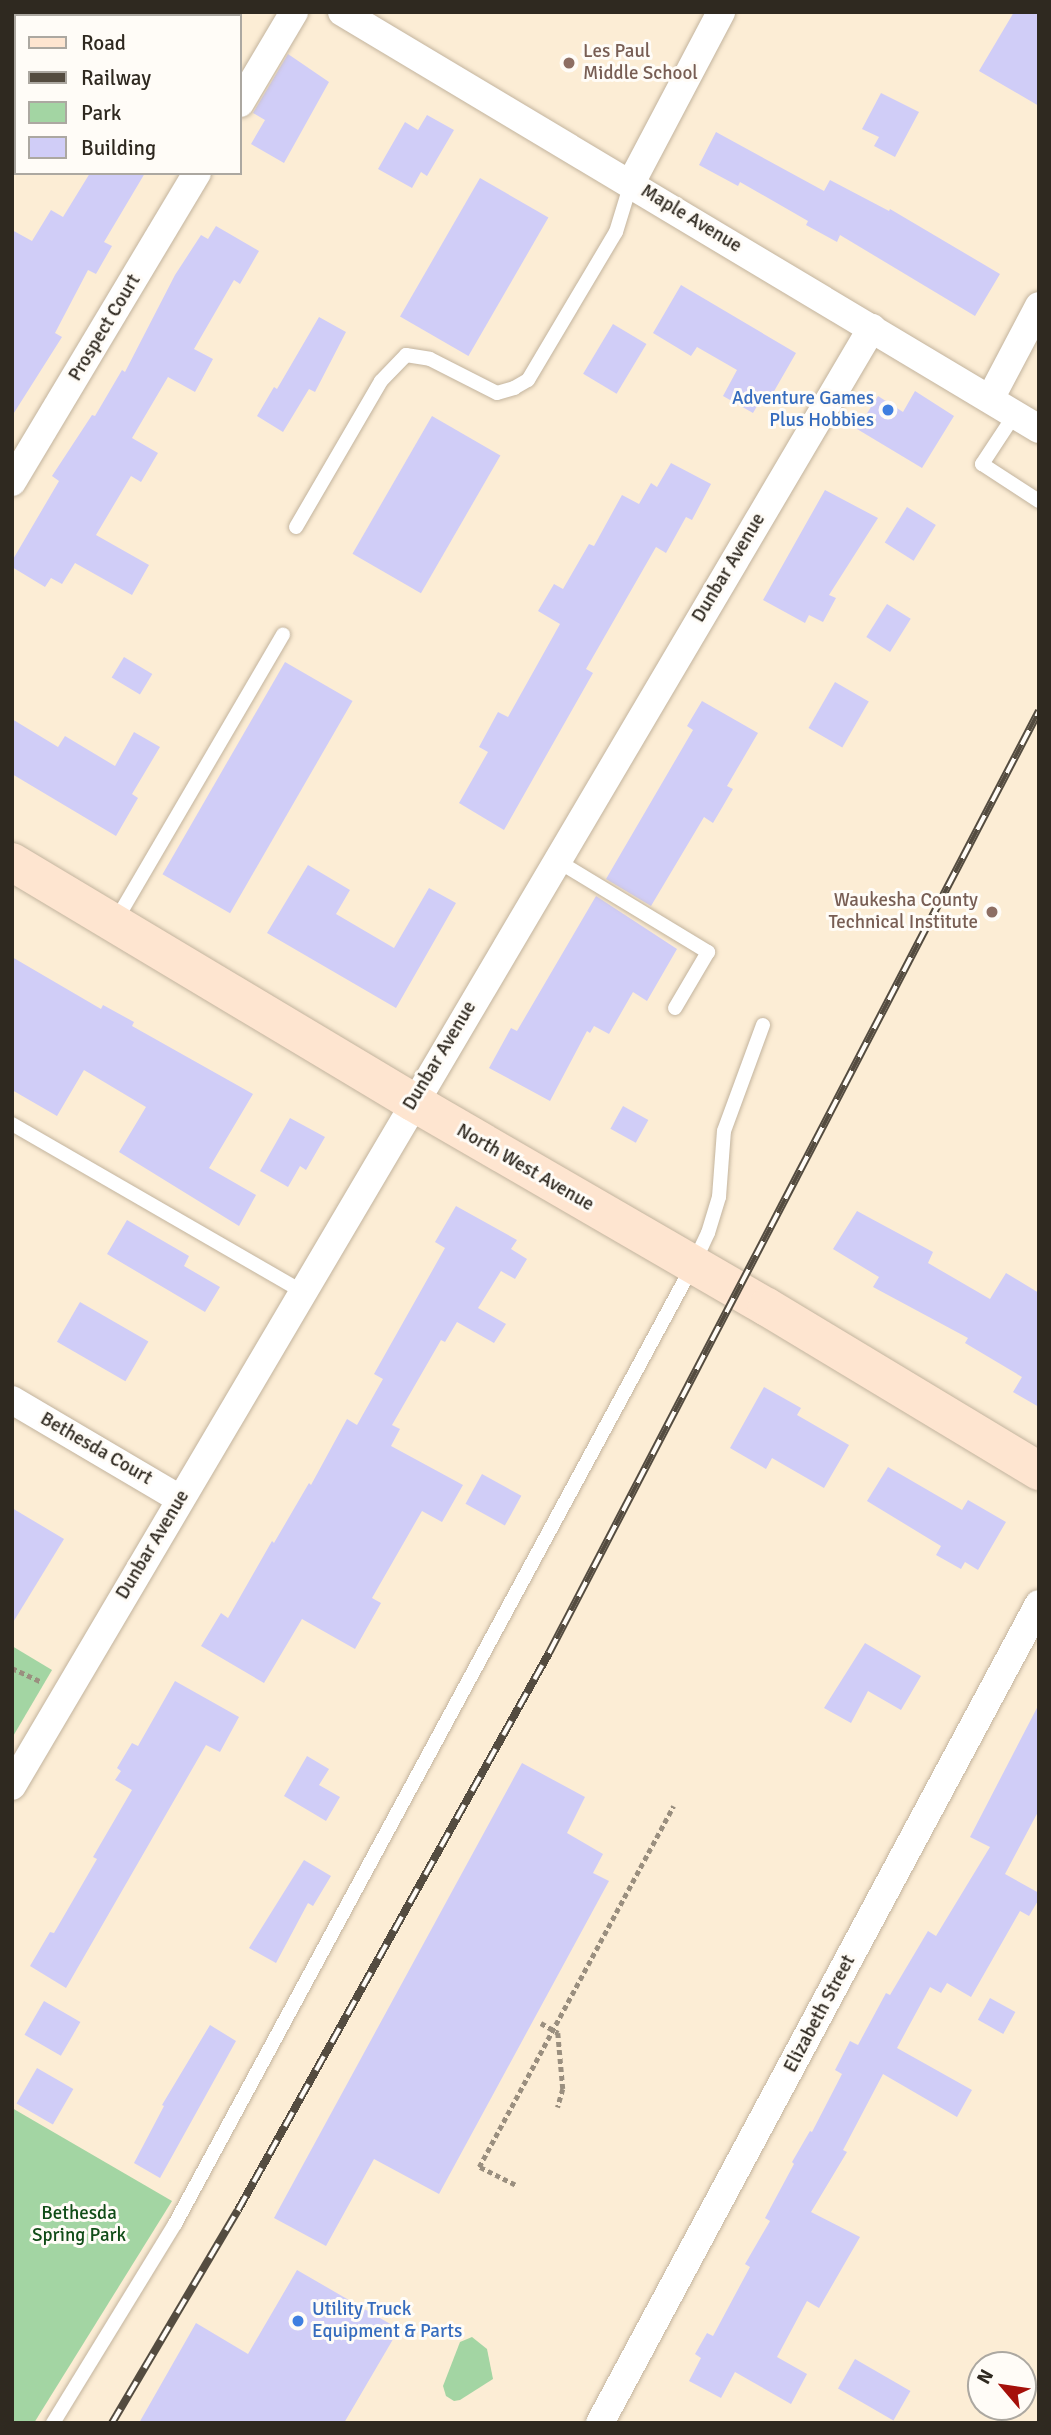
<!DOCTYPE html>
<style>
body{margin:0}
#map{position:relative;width:1051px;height:2435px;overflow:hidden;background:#fcedd5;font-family:Signika,sans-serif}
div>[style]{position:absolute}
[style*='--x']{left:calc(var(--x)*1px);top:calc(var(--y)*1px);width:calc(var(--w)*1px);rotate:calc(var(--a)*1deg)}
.green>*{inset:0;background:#a3d5a3}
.building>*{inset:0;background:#d0cdf7;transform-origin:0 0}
.path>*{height:4.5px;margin-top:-2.25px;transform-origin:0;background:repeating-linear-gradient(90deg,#9a8f7f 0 5px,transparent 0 8.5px)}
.roads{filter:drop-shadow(0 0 2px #c3b49e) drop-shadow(0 0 2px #c3b49e)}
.lane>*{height:14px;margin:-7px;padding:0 7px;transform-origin:7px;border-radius:7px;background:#fff}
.street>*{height:28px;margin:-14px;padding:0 14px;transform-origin:14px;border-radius:14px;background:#fff}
.secondary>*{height:38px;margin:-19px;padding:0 19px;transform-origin:19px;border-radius:19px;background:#fee5d0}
.rail>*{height:8px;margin-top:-4px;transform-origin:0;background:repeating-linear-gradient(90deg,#fffcf7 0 16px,#544c40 0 32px);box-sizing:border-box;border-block:2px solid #544c40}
.dots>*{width:19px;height:19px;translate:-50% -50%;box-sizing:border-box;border:4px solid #fffcf7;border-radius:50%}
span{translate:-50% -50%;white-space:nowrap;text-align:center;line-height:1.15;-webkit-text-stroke:6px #fffcf7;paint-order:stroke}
.education-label{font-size:19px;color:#785e54}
.left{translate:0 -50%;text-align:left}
.right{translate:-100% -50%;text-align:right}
.street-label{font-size:19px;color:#2f2920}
.shop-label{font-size:19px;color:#366cbe}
.park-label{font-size:19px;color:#104c17}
.frame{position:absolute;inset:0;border:14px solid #2f2920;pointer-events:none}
.legend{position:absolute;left:14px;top:14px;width:228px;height:161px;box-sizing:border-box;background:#fffcf7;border:2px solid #aca8a1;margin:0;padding:9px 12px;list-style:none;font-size:21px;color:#2f2920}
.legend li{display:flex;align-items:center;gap:14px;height:35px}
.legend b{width:35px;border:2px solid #aca8a1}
.north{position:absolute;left:967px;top:2351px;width:70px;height:70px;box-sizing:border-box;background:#fffcf7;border:2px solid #aca8a1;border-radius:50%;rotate:299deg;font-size:19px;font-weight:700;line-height:28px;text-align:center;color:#2f2920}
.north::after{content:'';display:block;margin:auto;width:24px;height:32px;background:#a5100a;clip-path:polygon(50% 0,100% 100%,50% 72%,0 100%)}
</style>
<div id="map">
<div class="green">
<div style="clip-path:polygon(12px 1646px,52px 1670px,12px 1738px)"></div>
<div style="clip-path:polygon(12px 2108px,172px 2201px,34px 2423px,12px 2423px)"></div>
<div style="clip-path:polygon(472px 2337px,487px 2349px,493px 2379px,460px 2400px,454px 2401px,446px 2396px,443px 2386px,460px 2342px)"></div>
</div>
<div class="building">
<div style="clip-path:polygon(1014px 12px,1039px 12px,1039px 106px,979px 71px)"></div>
<div style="clip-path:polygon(288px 54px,329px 82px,284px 163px,251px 144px,265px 120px,253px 113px)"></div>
<div style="clip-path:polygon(881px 93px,919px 112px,895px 157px,874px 146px,879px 137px,862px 129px)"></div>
<div style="clip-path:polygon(427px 115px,454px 130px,427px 176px,421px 172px,412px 188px,378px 169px,405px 122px,418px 130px)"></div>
<div style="clip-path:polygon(716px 132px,824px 191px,830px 180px,889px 211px,890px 209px,1000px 274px,975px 316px,840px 235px,837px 242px,806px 225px,808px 221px,740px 182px,738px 186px,699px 165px)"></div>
<div style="clip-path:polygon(90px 173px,145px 173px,104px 242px,112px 246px,96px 274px,88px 270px,55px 333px,62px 337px,12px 416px,12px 230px,32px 241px,51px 210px,63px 217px)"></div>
<div style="left:480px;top:178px;width:79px;height:160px;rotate:30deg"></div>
<div style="clip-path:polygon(216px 226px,259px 251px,240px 284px,234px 280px,194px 349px,213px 359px,195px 392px,168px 377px,132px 438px,158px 453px,141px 482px,131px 476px,96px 535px,149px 565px,132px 595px,75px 563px,62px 584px,51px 578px,45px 587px,12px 567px,12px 561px,59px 481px,52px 476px,92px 415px,95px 416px,122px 370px,125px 372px,175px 275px,201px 235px,208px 239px)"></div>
<div style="clip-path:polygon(681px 285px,796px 353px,769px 400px,763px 396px,753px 413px,723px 396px,737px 370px,697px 347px,691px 356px,653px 333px)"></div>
<div style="clip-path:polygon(319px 317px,346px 332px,315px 392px,309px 389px,283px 432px,257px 416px,274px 387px,277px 389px)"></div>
<div style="left:613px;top:324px;width:39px;height:58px;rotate:31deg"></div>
<div style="clip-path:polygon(915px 391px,954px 416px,922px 468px,857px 429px,878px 396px,903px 412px)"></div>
<div style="left:432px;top:416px;width:79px;height:159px;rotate:30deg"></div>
<div style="clip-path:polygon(671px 463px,711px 484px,692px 520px,686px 517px,666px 553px,656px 547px,586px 669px,593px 673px,504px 830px,459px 803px,488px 752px,479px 747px,498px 712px,508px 717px,560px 624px,538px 611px,554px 584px,563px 589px,589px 544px,594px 546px,622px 495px,639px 504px,651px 483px,657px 487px)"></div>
<div style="clip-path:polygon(825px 490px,878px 518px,829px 595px,836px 598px,823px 622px,809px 615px,805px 623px,763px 600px)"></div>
<div style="left:907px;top:507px;width:34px;height:42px;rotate:32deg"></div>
<div style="left:887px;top:604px;width:28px;height:39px;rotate:32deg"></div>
<div style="left:124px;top:657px;width:33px;height:24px;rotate:31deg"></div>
<div style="left:285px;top:662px;width:78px;height:245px;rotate:30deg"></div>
<div style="left:835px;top:682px;width:39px;height:53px;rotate:30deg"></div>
<div style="clip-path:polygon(702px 701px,758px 733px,727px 786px,733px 789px,713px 823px,704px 817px,651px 906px,606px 879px,693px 730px,687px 726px)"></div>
<div style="clip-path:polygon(12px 719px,58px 747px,65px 736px,115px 766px,134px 732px,160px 747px,132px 794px,138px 798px,116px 836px,12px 774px)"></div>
<div style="clip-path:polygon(308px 865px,350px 890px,336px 914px,394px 948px,429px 888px,456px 903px,396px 1008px,267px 933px)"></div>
<div style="clip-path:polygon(596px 896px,677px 949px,647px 1001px,633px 992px,609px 1034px,594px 1026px,590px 1033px,587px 1031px,550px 1101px,489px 1068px,511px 1028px,517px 1031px)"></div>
<div style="clip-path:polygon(12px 957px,101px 1009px,103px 1005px,134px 1022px,132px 1026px,253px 1094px,209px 1168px,256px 1195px,239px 1226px,119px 1152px,146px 1107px,84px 1070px,57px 1116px,12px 1090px)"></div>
<div style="left:623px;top:1106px;width:29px;height:26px;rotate:29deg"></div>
<div style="clip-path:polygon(290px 1118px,325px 1137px,306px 1170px,300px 1166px,288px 1187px,260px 1171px)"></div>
<div style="clip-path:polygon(456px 1206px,517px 1240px,511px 1249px,527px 1259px,515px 1279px,501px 1271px,478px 1308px,506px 1324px,494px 1343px,457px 1322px,445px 1342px,441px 1340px,392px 1425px,400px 1429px,391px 1446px,463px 1485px,442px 1522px,422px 1511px,372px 1598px,381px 1603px,355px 1649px,302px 1619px,264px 1683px,201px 1646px,221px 1613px,228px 1618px,272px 1541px,274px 1543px,309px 1483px,311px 1485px,347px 1419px,357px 1425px,383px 1379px,374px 1374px,445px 1248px,435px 1242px)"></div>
<div style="clip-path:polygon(857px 1211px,933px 1252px,928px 1263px,990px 1299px,1006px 1273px,1039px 1293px,1039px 1407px,1013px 1392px,1022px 1377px,965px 1343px,968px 1338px,873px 1287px,879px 1277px,833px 1249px)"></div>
<div style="clip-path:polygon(127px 1220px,189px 1256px,184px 1266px,220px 1287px,205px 1312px,107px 1254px)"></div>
<div style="left:80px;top:1302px;width:79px;height:46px;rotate:30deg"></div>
<div style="clip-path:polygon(764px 1387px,801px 1408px,797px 1415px,849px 1445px,824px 1488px,772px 1458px,766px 1469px,730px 1448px)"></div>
<div style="clip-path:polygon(888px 1467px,962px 1510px,968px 1500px,1006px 1522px,978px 1570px,965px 1562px,961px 1569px,936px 1555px,941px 1546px,867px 1501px)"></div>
<div style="left:482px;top:1474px;width:45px;height:34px;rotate:29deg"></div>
<div style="clip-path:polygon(12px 1508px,64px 1539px,12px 1624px)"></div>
<div style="clip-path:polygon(865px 1643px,921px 1676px,901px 1710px,868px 1691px,851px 1723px,824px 1708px)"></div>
<div style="clip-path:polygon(175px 1681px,239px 1717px,220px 1752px,206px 1745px,66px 1988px,30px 1966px,50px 1932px,54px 1933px,97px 1859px,93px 1857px,132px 1790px,115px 1780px,121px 1771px,117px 1768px,132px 1743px,138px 1746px)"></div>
<div style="clip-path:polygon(1039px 1704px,1039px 1810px,1005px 1874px,1039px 1893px,1039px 1899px,1029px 1916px,1020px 1911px,971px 1997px,947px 1983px,941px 1993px,930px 1987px,897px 2048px,972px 2090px,957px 2117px,883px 2074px,843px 2150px,847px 2152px,811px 2212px,860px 2237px,819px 2308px,807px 2301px,777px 2357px,807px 2374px,791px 2404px,735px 2372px,721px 2398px,689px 2381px,701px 2358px,695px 2354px,707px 2333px,713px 2336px,750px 2267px,745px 2264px,770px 2221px,765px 2218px,794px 2164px,792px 2162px,810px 2131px,812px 2132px,842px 2074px,835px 2070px,850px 2041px,858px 2045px,886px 1993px,890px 1995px,928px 1931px,936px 1936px,990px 1847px,970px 1837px)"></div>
<div style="clip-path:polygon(307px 1756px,329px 1769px,319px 1785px,340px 1797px,326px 1821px,284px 1796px)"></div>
<div style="clip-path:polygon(522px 1763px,585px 1797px,567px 1833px,603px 1854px,593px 1873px,609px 1881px,439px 2194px,374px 2159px,326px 2246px,274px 2218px)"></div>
<div style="clip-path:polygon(304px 1860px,331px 1876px,313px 1906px,308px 1903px,276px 1963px,249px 1948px)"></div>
<div style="left:990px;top:1998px;width:29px;height:25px;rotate:29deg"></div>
<div style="left:44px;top:2001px;width:42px;height:39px;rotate:30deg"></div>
<div style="clip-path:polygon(210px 2025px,236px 2041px,160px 2178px,134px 2163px,164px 2106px,162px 2105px)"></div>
<div style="left:37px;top:2068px;width:42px;height:41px;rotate:30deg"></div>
<div style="clip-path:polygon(297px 2270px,399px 2329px,344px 2423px,139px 2423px,196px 2323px,248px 2354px)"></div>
<div style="left:855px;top:2359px;width:64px;height:34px;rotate:30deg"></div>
</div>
<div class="path">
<div style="--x:12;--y:1668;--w:33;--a:25"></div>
<div style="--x:541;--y:2023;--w:20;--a:30"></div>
<div style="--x:558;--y:2033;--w:56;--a:84.9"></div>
<div style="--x:563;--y:2089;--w:19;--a:106"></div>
<div style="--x:515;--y:2185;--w:40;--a:-153.4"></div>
<div style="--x:479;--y:2167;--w:410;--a:-61.7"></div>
</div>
<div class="roads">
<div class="lane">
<div style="--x:1015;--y:414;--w:60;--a:123.4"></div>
<div style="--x:982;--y:464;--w:68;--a:33"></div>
<div style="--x:296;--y:527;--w:169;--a:-59.8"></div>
<div style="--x:381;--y:381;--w:36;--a:-46"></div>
<div style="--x:406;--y:355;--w:24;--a:9"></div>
<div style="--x:430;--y:359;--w:75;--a:26.9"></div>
<div style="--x:497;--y:393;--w:18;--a:-16"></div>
<div style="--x:514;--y:388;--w:16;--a:-30"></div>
<div style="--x:528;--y:380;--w:172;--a:-59.3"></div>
<div style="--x:616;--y:232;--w:51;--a:-73"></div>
<div style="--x:556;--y:860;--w:178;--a:31.2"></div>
<div style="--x:708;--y:952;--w:65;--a:120.5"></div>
<div style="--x:115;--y:922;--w:333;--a:-59.7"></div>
<div style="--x:12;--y:1124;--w:336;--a:30"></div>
<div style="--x:53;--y:2423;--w:233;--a:-58.5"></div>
<div style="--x:175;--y:2224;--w:1090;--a:-61.62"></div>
<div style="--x:693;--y:1265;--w:35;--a:-65"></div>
<div style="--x:708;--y:1233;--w:38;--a:-73"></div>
<div style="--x:719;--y:1197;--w:66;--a:-85.7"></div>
<div style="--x:724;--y:1131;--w:113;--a:-69.8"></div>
</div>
<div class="street">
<div style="--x:342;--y:12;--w:812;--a:30.89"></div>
<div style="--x:240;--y:103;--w:106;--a:-59.3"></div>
<div style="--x:631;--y:183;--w:193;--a:-62.2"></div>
<div style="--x:990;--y:399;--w:105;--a:-62.2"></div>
<div style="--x:12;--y:482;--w:360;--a:-59.1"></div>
<div style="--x:12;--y:1400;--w:195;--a:30.5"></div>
<div style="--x:12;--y:1786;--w:1693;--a:-59.47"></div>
<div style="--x:600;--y:2423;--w:929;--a:-61.81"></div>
</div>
<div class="secondary">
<div style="--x:12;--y:862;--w:467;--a:30.9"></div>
<div style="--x:413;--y:1102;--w:409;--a:30.1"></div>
<div style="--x:767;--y:1307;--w:318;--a:31.1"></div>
</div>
</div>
<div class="rail">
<div style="--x:112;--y:2423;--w:247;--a:-59.4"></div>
<div style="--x:238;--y:2210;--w:638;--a:-60.82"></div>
<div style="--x:549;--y:1653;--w:1062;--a:-62.52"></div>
</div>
<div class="dots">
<div style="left:569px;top:63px;background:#8d6e63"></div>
<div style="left:888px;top:410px;background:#3f7fe0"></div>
<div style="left:992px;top:912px;background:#8d6e63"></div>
<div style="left:298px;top:2321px;background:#3f7fe0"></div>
</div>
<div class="education-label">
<span class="left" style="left:583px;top:63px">Les Paul<br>Middle School</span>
<span class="right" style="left:978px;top:912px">Waukesha County<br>Technical Institute</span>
</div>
<div class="street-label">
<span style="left:691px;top:219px;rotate:31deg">Maple Avenue</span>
<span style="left:105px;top:328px;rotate:-59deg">Prospect Court</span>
<span style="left:729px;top:568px;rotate:-59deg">Dunbar Avenue</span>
<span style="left:440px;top:1056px;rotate:-59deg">Dunbar Avenue</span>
<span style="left:525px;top:1168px;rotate:30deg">North West Avenue</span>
<span style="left:96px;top:1449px;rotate:30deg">Bethesda Court</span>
<span style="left:153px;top:1545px;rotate:-59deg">Dunbar Avenue</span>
<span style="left:820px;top:2014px;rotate:-62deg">Elizabeth Street</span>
</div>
<div class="shop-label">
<span class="right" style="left:874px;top:410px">Adventure Games<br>Plus Hobbies</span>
<span class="left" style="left:312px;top:2321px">Utility Truck<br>Equipment &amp; Parts</span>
</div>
<div class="park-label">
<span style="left:79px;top:2225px">Bethesda<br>Spring Park</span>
</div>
<div class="frame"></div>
<ul class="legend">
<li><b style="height:9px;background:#fee5d0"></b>Road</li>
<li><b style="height:9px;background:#544c40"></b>Railway</li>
<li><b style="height:19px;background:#a3d5a3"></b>Park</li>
<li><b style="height:19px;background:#d0cdf7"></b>Building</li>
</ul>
<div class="north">N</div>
</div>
